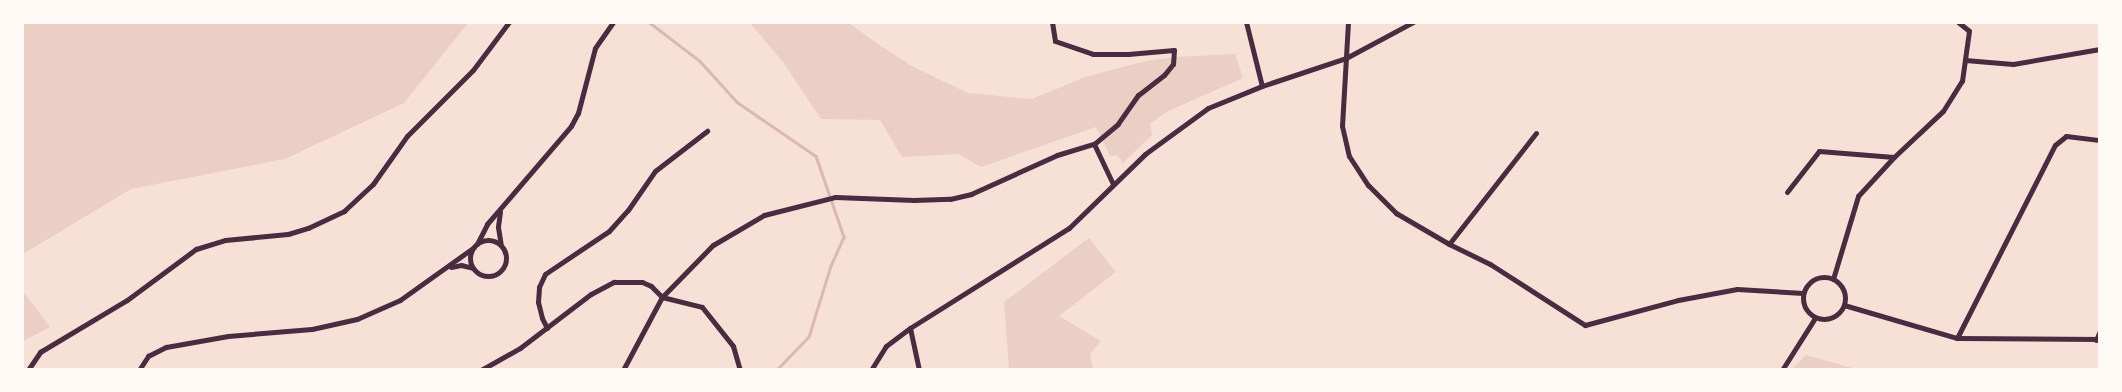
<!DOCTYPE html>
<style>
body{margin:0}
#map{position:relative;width:2122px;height:392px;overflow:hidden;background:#f7e1d7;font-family:"Open Sans",sans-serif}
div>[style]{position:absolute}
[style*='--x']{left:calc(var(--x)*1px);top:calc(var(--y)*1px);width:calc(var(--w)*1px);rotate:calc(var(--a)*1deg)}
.green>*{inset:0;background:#ebcfc5}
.stream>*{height:2.5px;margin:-1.25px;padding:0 1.25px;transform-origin:1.25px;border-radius:1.25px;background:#dcb8b0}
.minor>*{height:5px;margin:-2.5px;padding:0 2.5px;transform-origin:2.5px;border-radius:2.5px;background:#4a2c40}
.minor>.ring{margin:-2.5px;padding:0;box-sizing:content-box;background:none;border:5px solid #4a2c40;border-radius:50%}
span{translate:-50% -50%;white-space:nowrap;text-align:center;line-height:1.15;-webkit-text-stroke:4px #fffaf5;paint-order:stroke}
.frame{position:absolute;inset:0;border:24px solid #fffaf5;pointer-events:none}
</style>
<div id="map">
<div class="green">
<div style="clip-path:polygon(23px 22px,468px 22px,468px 23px,404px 103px,285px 159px,131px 189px,23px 254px)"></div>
<div style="clip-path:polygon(750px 23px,849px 23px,881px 46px,912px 66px,968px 93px,1032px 99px,1085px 77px,1146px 61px,1175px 57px,1235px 54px,1243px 78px,1166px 112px,1150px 124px,1152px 135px,1123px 163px,1117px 155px,1110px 156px,1096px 127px,981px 167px,959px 154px,902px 157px,880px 120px,821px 119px,783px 62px)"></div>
<div style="clip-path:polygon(1089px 238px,1116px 272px,1059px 316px,1101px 341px,1090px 354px,1093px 369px,1009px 369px,1004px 302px)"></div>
<div style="clip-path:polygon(23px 291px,50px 327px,23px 341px)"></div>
<div style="clip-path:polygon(1806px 355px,1856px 369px,1792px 369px)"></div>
</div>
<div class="stream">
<div style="--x:649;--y:22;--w:64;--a:37.4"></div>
<div style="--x:700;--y:61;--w:55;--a:47.9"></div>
<div style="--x:737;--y:102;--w:96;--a:34.4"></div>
<div style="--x:816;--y:156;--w:86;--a:70.9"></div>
<div style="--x:844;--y:237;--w:32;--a:114"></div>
<div style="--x:831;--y:266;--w:74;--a:107.2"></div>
<div style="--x:809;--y:337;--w:46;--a:134.1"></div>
</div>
<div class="minor">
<div style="--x:1052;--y:22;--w:19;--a:81"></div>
<div style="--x:1055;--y:41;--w:40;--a:18.9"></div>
<div style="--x:1093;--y:54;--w:35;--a:0"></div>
<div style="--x:1128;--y:54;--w:46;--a:-5"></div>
<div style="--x:1174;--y:50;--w:14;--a:94"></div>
<div style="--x:1173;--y:64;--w:14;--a:129"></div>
<div style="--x:1164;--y:75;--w:33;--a:142"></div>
<div style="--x:1138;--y:95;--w:35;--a:125"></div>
<div style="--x:1118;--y:124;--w:31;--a:140"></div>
<div style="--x:1246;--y:22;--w:66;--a:76"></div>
<div style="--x:1348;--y:22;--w:104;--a:93.3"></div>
<div style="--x:1342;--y:126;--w:31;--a:77"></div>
<div style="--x:1349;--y:156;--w:35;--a:57"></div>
<div style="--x:1368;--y:185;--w:40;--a:45"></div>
<div style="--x:1396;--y:213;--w:61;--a:30.3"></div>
<div style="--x:1449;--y:244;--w:46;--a:26"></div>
<div style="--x:1490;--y:264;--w:113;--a:32.7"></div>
<div style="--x:1585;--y:325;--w:96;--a:-15"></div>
<div style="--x:1678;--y:300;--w:60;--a:-10.6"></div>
<div style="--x:1737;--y:289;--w:66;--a:3.5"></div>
<div style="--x:1958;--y:22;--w:14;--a:39"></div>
<div style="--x:1969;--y:31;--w:29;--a:98"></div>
<div style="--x:1965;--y:60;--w:48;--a:4.8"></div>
<div style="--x:2013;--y:64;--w:88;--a:-9.8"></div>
<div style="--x:1787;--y:192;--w:52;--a:-52"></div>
<div style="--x:1819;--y:151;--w:75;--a:4.6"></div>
<div style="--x:500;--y:212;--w:15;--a:98"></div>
<div style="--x:498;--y:227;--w:18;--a:81"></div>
<div class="ring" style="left:470px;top:240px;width:31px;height:31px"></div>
<div style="--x:477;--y:244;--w:22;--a:-63"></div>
<div style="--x:487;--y:224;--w:129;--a:-49.4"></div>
<div style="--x:571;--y:126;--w:15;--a:-62"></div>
<div style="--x:578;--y:113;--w:67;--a:-75.3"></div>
<div style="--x:595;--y:48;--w:32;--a:-55"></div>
<div style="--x:1449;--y:244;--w:141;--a:-51.9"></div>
<div style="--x:451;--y:267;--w:10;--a:-11"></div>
<div style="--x:461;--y:265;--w:12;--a:14"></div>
<div class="ring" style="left:1803px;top:277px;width:37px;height:37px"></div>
<div style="--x:1833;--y:279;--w:87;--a:-73.2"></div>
<div style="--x:1858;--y:196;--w:53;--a:-47.3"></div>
<div style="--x:1894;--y:157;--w:67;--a:-43.2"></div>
<div style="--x:1943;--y:111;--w:36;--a:-58"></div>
<div style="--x:1962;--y:81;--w:21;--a:-82"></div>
<div style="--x:1844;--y:305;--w:118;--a:16.3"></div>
<div style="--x:1957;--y:338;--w:143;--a:0.4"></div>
<div style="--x:547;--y:328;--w:11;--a:-117"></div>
<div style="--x:542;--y:318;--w:16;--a:-104"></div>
<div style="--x:538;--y:302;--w:15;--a:-86"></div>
<div style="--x:539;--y:287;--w:14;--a:-65"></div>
<div style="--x:545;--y:274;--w:77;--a:-33.9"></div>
<div style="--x:609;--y:231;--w:28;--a:-48"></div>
<div style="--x:628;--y:210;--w:47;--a:-55.3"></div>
<div style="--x:655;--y:171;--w:66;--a:-37.6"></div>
<div style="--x:910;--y:328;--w:43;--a:77.9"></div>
<div style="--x:1957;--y:338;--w:216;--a:-63.1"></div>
<div style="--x:2055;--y:145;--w:14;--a:-39"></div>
<div style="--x:2066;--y:136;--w:34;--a:7"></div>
<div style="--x:2096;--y:340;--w:10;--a:-66"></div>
<div style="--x:28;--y:370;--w:22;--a:-56"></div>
<div style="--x:40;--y:352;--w:101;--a:-30.9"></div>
<div style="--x:127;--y:300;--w:86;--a:-36.5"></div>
<div style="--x:196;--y:249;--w:30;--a:-17"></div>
<div style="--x:225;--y:240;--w:63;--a:-5.4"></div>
<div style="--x:288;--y:234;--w:21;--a:-17"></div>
<div style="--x:308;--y:228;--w:40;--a:-25"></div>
<div style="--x:344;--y:211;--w:40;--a:-43"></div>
<div style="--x:373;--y:184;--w:59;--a:-54.7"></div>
<div style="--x:407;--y:136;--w:93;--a:-45"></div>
<div style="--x:473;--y:70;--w:60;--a:-53.1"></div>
<div style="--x:139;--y:370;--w:17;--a:-57"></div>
<div style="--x:148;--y:356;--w:20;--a:-27"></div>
<div style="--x:166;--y:347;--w:63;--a:-10.1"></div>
<div style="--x:228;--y:336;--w:84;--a:-4.8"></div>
<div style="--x:312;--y:329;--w:46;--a:-12.5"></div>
<div style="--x:357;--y:319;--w:47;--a:-23.8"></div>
<div style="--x:400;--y:300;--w:90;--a:-35.5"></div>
<div style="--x:481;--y:370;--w:45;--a:-29.4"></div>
<div style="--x:520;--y:348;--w:89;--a:-37.3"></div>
<div style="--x:591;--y:294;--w:26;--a:-28"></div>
<div style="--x:614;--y:282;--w:28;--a:0"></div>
<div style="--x:642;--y:282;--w:10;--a:24"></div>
<div style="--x:651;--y:286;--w:16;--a:45"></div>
<div style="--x:662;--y:297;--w:73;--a:-45.6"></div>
<div style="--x:713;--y:245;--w:59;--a:-30.5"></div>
<div style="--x:764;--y:215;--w:73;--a:-14.2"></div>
<div style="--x:835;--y:197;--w:79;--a:2.2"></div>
<div style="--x:914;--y:200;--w:36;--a:-2"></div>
<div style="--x:950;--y:199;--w:22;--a:-13"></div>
<div style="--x:971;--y:194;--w:94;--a:-24.4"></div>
<div style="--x:1057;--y:155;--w:39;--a:-17"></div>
<div style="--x:1094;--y:144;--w:44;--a:64.6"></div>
<div style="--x:623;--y:370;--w:83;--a:-61.9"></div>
<div style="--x:662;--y:297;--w:41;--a:14"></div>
<div style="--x:702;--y:307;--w:50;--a:51.5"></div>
<div style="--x:733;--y:346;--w:25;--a:74"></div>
<div style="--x:871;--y:370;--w:28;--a:-58"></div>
<div style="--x:886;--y:346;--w:30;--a:-37"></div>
<div style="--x:910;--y:328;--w:188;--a:-32.2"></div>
<div style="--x:1069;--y:228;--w:106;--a:-44.2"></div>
<div style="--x:1145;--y:154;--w:78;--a:-36.1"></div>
<div style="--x:1208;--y:108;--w:58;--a:-22.2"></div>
<div style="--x:1262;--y:86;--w:89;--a:-18.4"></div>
<div style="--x:1346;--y:58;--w:76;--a:-28.2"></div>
<div style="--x:1782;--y:370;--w:62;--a:-57.6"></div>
</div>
<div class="frame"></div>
</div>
